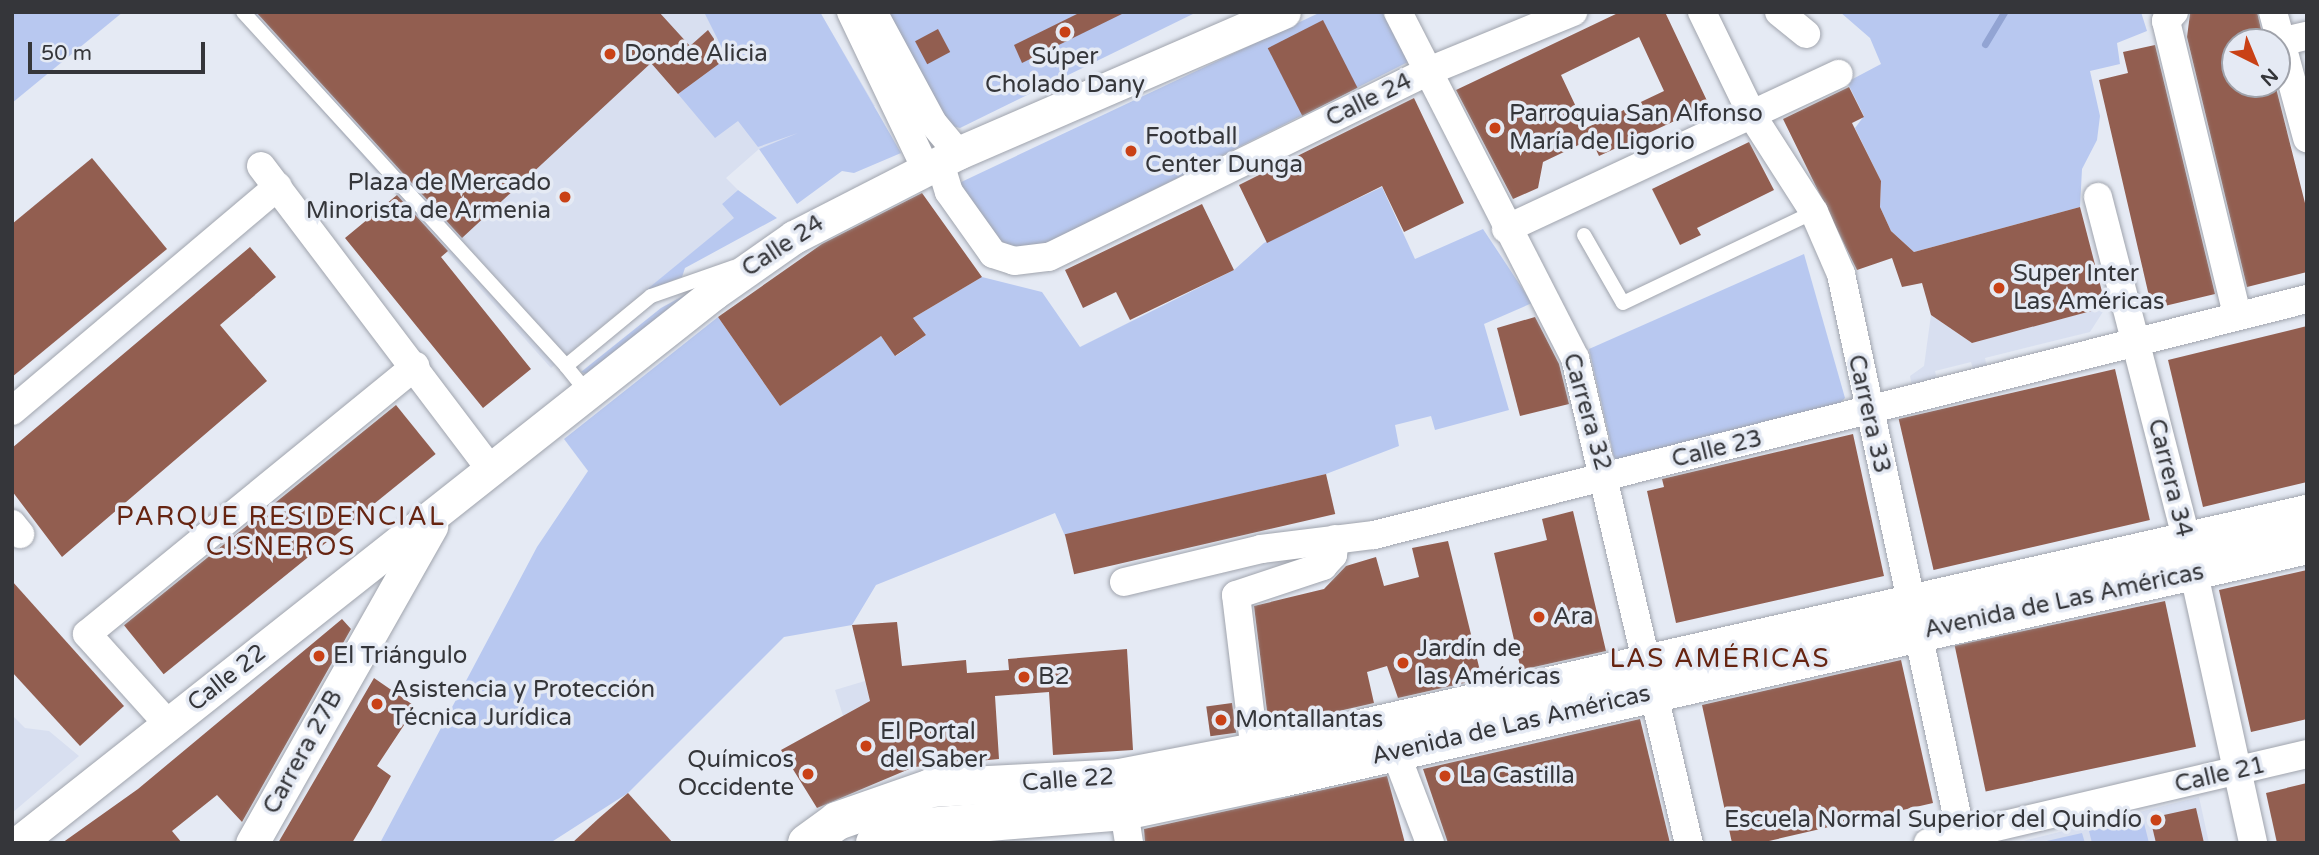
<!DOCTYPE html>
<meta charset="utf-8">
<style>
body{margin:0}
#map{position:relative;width:2319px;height:855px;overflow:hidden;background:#e5eaf4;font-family:"Varela Round",sans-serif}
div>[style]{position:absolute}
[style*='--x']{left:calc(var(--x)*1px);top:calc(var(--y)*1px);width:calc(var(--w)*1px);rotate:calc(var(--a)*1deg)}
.built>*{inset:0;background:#d8dff0}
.green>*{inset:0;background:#b8c8f0}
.stream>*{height:7px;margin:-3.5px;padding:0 3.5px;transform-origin:3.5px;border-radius:3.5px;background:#92a4d3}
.building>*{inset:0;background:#925e50;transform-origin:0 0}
.roads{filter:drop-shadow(0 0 2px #a0a4ad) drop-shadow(0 0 2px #a0a4ad)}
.service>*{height:14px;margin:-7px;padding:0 7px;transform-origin:7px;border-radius:7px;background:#fff}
.minor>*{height:28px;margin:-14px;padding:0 14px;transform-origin:14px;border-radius:14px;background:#fff}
.tertiary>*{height:33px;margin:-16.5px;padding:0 16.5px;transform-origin:16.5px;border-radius:16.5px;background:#fff}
.secondary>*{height:38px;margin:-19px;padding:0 19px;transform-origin:19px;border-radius:19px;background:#fff}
.dots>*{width:19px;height:19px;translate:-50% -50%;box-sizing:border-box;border:4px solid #e5eaf4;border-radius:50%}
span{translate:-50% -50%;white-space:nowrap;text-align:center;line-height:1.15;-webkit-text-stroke:7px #e5eaf4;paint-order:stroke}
.poi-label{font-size:24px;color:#35363a}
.left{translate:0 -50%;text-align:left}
.right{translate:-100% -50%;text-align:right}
.street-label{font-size:24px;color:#35363a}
.neighbourhood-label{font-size:26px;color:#662411;letter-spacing:2px}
.frame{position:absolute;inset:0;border:14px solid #35363a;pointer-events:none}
.north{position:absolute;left:2221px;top:28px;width:70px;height:70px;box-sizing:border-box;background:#e5eaf4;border:2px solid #9fa2aa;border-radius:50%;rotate:137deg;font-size:19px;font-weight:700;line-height:28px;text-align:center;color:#35363a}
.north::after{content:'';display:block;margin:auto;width:24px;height:32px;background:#c94116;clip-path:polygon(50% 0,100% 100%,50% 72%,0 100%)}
.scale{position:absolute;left:28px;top:42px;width:177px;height:32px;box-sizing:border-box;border:4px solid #35363a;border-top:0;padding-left:9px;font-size:21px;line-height:24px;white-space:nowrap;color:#35363a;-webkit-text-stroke:5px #e5eaf4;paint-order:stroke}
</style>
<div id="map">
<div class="built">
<div style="clip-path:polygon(234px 12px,820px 12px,875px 106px,759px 149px,726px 178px,738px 190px,722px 204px,735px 218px,551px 368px)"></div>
<div style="clip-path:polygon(2106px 307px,2090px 332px,1985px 358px,1988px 373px,1975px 376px,1971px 362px,1935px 371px,1938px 385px,1913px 391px,1910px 376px,1924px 366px,1931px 315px,1972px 343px)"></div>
<div style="clip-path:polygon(865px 681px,887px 775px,864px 784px,835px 690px)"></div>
<div style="clip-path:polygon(12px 715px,25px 728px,49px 731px,79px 756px,12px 813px)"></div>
<div style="clip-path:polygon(2199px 797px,2209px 843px,2015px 843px)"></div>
</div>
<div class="green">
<div style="clip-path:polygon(12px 12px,123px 12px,12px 103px)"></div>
<div style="clip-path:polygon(704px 12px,820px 12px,901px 153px,854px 173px,842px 171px,797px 204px,759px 149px,798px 133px,758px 147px,738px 121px,715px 138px,678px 94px,727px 58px)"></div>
<div style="clip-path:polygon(884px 12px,1197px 12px,960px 128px,943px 124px)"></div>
<div style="clip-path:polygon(1321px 12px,1388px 12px,1412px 60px,1036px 249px,1005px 251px,957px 184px)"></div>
<div style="clip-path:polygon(2141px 12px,2147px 31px,2117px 43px,2120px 64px,2090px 71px,2100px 116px,2097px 140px,2082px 169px,2080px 207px,1914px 252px,1891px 231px,1880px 207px,1881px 181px,1855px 128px,1864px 116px,1847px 82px,1881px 64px,1870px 38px,1840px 12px)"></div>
<div style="clip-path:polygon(1382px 187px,1415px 259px,1483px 229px,1532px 303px,1484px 324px,1509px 410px,1435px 430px,1431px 416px,1395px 425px,1399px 446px,1326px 474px,1065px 536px,1055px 513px,876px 585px,852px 625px,784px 637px,628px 793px,550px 843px,380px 843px,537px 547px,588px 471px,564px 439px,718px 317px,780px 406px,881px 336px,896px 356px,926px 335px,913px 318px,982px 277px,1042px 292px,1080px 347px,1234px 270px,1264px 243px)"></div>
<div style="clip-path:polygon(738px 190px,777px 218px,685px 268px,682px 277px,645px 291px,734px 218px,722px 204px)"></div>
<div style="clip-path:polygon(1804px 254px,1845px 398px,1835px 408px,1615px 461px,1589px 349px)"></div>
<div style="clip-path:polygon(708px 282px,590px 375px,581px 372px,661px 308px)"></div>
<div style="clip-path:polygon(2143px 819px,2149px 843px,2092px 843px,2089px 831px)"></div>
<div style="clip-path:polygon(2082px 833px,2085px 843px,2038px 843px)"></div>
</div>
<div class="stream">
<div style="--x:1985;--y:44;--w:37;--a:-59"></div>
</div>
<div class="building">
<div style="clip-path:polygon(256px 12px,659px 12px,690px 46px,708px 30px,727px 58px,678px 94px,651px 63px,462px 238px)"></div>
<div style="clip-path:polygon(1081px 12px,1126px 12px,1022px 63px,1014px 45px)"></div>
<div style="clip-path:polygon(evenodd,1620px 12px,1665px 12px,1709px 105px,1599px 156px,1591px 139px,1543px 162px,1538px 188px,1513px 199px,1456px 90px,1620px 12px,1639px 37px,1664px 91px,1586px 128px,1561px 75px,1639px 37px)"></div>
<div style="clip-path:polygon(2197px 12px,2257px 12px,2264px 42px,2235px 42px,2235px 84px,2275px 84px,2307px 211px,2307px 272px,2247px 287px,2187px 37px,2190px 14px)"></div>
<div style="left:1323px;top:20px;width:76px;height:62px;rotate:63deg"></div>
<div style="left:938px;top:29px;width:26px;height:26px;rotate:62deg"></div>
<div style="clip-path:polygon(2155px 45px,2215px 294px,2152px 309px,2099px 80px,2128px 73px,2123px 52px)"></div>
<div style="clip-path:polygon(1849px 87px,1864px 117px,1852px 123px,1881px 181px,1880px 207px,1891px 231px,1914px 252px,2080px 207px,2106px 307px,1972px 343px,1931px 315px,1922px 283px,1902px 287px,1892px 258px,1857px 270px,1783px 119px)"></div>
<div style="clip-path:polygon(1414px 98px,1464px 203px,1404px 232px,1382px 186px,1267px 243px,1239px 185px)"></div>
<div style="clip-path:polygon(1749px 142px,1774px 190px,1697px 228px,1701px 235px,1680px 245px,1652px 189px)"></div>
<div style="clip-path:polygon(92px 158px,167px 249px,12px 377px,12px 224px)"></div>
<div style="clip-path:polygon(922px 193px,982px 277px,913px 318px,926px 335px,895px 356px,881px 336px,780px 406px,718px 317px,822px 244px)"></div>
<div style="clip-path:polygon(397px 195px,448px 251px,441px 257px,531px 369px,483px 408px,345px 238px)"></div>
<div style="clip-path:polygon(1202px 204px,1234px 270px,1130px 320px,1116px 292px,1083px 308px,1065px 270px)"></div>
<div style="clip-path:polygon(250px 247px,276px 277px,220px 325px,267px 381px,62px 557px,12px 491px,12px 448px)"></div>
<div style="clip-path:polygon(1535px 317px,1559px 364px,1569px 404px,1520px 416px,1497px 328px)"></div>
<div style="clip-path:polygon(2307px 326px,2307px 482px,2203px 507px,2168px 360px)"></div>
<div style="left:2115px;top:369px;width:155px;height:222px;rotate:77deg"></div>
<div style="left:396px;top:405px;width:63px;height:350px;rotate:51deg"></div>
<div style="clip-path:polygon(1853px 434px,1884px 576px,1676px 623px,1647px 491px,1664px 487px,1662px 479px)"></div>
<div style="left:1326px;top:474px;width:41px;height:268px;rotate:77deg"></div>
<div style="clip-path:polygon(1573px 511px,1606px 651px,1521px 670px,1494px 553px,1547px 540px,1542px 519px)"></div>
<div style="clip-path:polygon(1448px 541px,1482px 679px,1398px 698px,1387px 666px,1367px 672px,1374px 703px,1269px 727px,1254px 606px,1324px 589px,1346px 566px,1376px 557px,1384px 586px,1419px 577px,1412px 548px)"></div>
<div style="clip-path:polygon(2307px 570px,2307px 719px,2251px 732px,2219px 590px)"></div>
<div style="clip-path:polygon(12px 581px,124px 706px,80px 746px,12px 672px)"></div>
<div style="left:2165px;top:601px;width:149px;height:215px;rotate:78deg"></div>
<div style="clip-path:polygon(342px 619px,351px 629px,242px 822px,217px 795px,172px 831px,182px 843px,62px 843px,138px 789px)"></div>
<div style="clip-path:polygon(897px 622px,902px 666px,966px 660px,967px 673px,1009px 670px,1008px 659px,1127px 649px,1133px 750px,1053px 755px,1049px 692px,995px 696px,999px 759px,914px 767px,817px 808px,781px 750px,870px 701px,852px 625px)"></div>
<div style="clip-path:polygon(1901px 660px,1933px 803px,1760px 843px,1732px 843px,1702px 705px)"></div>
<div style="clip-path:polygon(374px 678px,416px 707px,377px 766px,391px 776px,371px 811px,352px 843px,278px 843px)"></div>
<div style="left:1232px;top:703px;width:30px;height:26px;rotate:82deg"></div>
<div style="clip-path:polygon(1640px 719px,1670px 843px,1448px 843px,1423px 769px)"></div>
<div style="clip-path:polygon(1387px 776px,1405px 843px,1145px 843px,1144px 829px)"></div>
<div style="clip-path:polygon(2307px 783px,2307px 843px,2277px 843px,2266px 793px)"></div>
<div style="clip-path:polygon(628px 793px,673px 843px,572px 843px,598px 819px)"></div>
<div style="clip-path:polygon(2196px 808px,2204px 843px,2156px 843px,2150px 818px)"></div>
</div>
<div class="roads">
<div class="service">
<div style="--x:243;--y:12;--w:479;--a:47.6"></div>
<div style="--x:1584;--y:235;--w:78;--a:60.2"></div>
<div style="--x:1623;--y:303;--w:212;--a:-25.5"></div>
<div style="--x:587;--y:392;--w:33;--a:-129"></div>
<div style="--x:566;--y:366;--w:110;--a:-39.5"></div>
<div style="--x:651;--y:296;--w:88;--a:-19.3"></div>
</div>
<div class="minor">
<div style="--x:851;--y:12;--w:174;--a:64.5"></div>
<div style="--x:873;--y:12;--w:126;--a:61.6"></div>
<div style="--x:933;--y:123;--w:39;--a:50"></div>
<div style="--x:1398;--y:12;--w:389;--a:62.9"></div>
<div style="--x:1575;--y:358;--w:498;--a:76.8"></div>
<div style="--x:1702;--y:12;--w:117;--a:64.1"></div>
<div style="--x:1753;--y:117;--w:113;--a:57.3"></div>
<div style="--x:1814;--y:212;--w:68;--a:66.5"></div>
<div style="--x:1841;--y:274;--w:582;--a:77.9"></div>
<div style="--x:1779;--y:12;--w:35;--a:39"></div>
<div style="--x:2174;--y:12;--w:12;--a:132"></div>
<div style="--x:2166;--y:21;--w:302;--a:76.4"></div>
<div style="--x:2273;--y:12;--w:131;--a:74.9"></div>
<div style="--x:2280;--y:42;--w:28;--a:-13"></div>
<div style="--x:940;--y:163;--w:30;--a:73"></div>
<div style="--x:949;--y:192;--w:76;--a:54.6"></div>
<div style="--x:993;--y:254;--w:22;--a:18"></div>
<div style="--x:1014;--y:261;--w:35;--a:-7"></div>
<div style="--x:1049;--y:257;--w:423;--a:-26.1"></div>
<div style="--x:1429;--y:71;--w:156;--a:-22.3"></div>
<div style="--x:261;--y:166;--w:381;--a:52.9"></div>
<div style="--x:2098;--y:197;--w:356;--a:75.5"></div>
<div style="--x:2187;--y:542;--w:308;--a:77.6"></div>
<div style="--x:1506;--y:229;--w:367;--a:-25"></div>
<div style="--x:12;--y:411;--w:348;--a:-40.2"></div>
<div style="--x:12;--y:524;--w:13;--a:51"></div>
<div style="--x:1124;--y:582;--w:141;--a:-13.5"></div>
<div style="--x:1261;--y:549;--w:114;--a:-7.1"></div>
<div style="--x:1374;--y:535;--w:962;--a:-14.2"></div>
<div style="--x:168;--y:724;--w:121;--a:-132"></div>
<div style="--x:87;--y:634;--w:424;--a:-39.2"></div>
<div style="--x:1388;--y:733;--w:118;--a:69.1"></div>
<div style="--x:1255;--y:752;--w:158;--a:-96.9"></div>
<div style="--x:1236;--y:595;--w:92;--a:-18.4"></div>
<div style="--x:1323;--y:566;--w:15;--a:-48"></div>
<div style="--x:1333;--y:555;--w:16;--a:-83"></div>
<div style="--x:1124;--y:811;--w:32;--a:81"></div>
<div style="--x:1928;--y:843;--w:389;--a:-13.2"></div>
</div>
<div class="tertiary">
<div style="--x:18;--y:843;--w:887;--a:-38.32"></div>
<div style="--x:714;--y:293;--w:98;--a:-35"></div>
<div style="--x:794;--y:237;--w:184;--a:-27.1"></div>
<div style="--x:958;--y:153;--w:355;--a:-23.4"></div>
<div style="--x:252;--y:843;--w:364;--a:-60.5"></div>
</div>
<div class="secondary">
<div style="--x:807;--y:843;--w:37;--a:-36"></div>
<div style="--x:837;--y:821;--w:100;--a:-19.3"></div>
<div style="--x:931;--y:788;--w:189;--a:-3"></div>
<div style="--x:1120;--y:778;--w:159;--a:-10.9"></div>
<div style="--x:1276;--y:748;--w:1057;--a:-12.79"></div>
<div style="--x:875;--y:843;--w:42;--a:-21"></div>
<div style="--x:914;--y:828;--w:211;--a:-4.6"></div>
<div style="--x:1124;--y:811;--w:160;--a:-11.9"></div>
<div style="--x:1281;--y:778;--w:1052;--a:-12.79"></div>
</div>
</div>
<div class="dots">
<div style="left:1065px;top:32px;background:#c94116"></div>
<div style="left:610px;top:54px;background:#c94116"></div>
<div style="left:1495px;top:128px;background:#c94116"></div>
<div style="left:1131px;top:151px;background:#c94116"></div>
<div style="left:565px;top:197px;background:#c94116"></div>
<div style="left:1999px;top:288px;background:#c94116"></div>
<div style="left:1539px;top:617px;background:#c94116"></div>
<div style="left:319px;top:656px;background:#c94116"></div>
<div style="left:1403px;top:663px;background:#c94116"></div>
<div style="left:1024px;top:677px;background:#c94116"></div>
<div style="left:377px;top:704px;background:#c94116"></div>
<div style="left:1221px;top:720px;background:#c94116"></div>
<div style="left:866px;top:746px;background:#c94116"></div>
<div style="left:808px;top:774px;background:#c94116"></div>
<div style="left:1445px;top:776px;background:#c94116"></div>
<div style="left:2156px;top:820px;background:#c94116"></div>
</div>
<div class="poi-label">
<span class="left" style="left:624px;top:54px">Donde Alicia</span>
<span style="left:1065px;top:71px">Súper<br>Cholado Dany</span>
<span class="left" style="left:1509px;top:128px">Parroquia San Alfonso<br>María de Ligorio</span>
<span class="left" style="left:1145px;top:151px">Football<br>Center Dunga</span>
<span class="right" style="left:551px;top:197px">Plaza de Mercado<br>Minorista de Armenia</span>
<span class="left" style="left:2013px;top:288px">Super Inter<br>Las Américas</span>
<span class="left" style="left:1553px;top:617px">Ara</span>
<span class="left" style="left:1417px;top:663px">Jardín de<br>las Américas</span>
<span class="left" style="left:333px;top:656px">El Triángulo</span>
<span class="left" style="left:1038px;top:677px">B2</span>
<span class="left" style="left:391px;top:704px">Asistencia y Protección<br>Técnica Jurídica</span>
<span class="left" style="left:1235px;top:720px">Montallantas</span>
<span class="left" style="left:880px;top:746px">El Portal<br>del Saber</span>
<span class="right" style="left:794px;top:774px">Químicos<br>Occidente</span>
<span class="left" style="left:1459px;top:776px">La Castilla</span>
<span class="right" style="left:2142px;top:820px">Escuela Normal Superior del Quindío</span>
</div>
<div class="street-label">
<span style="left:1369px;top:100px;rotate:-26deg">Calle 24</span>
<span style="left:783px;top:246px;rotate:-33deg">Calle 24</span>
<span style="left:1587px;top:412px;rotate:74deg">Carrera 32</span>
<span style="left:1869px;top:414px;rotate:77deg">Carrera 33</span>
<span style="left:1717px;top:449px;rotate:-14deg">Calle 23</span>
<span style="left:2170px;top:478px;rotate:76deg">Carrera 34</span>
<span style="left:2064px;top:601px;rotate:-12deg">Avenida de Las Américas</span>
<span style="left:227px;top:678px;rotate:-38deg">Calle 22</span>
<span style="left:1511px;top:725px;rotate:-13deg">Avenida de Las Américas</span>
<span style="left:303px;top:752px;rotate:-61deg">Carrera 27B</span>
<span style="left:2220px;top:775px;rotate:-13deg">Calle 21</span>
<span style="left:1068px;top:780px;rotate:-4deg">Calle 22</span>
</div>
<div class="neighbourhood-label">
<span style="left:281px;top:532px">PARQUE RESIDENCIAL<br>CISNEROS</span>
<span style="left:1720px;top:659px">LAS AMÉRICAS</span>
</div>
<div class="frame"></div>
<div class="north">N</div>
<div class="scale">50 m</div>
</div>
